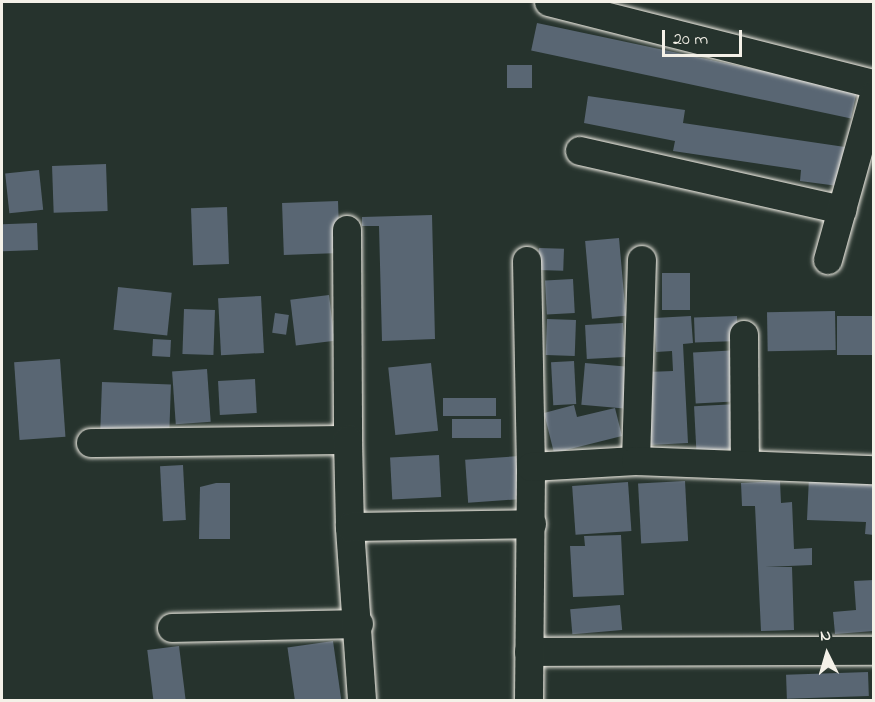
<!DOCTYPE html>
<style>
body{margin:0}
#map{position:relative;width:875px;height:702px;overflow:hidden;background:#26332d;font-family:"Indie Flower",sans-serif}
div>[style]{position:absolute}
[style*='--x']{left:calc(var(--x)*1px);top:calc(var(--y)*1px);width:calc(var(--w)*1px);rotate:calc(var(--a)*1deg)}
.building>*{inset:0;background:#596673;transform-origin:0 0}
.roads{filter:drop-shadow(0 0 2px #f4f1e8) drop-shadow(0 0 2px #f4f1e8)}
.minor>*{height:28px;margin:-14px;padding:0 14px;transform-origin:14px;border-radius:14px;background:#26332d}
span{translate:-50% -50%;white-space:nowrap;text-align:center;line-height:1.15;-webkit-text-stroke:5px #26332d;paint-order:stroke}
.frame{position:absolute;inset:0;border:3px solid #f4f1e8;pointer-events:none}
.north{position:absolute;left:797px;top:624px;width:60px;height:60px;-webkit-text-stroke:4px #26332d;paint-order:stroke;rotate:355deg;font-size:16px;font-weight:700;line-height:24px;text-align:center;color:#f4f1e8}
.north::after{content:'';display:block;margin:auto;width:21px;height:27px;background:#f4f1e8;clip-path:polygon(50% 0,100% 100%,50% 72%,0 100%)}
.scale{position:absolute;left:662px;top:30px;width:80px;height:27px;box-sizing:border-box;border:3px solid #f4f1e8;border-top:0;padding-left:8px;font-size:18px;line-height:21px;white-space:nowrap;color:#f4f1e8;-webkit-text-stroke:4px #26332d;paint-order:stroke}
</style>
<div id="map">
<div class="building">
<div style="left:537px;top:23px;width:327px;height:28px;rotate:12deg"></div>
<div style="left:532px;top:65px;width:23px;height:25px;rotate:90deg"></div>
<div style="clip-path:polygon(588px 96px,685px 110px,683px 123px,845px 147px,838px 186px,800px 181px,801px 170px,673px 151px,675px 141px,584px 123px)"></div>
<div style="left:106px;top:164px;width:47px;height:54px;rotate:88deg"></div>
<div style="left:39px;top:170px;width:40px;height:34px;rotate:84deg"></div>
<div style="left:338px;top:201px;width:52px;height:56px;rotate:88deg"></div>
<div style="left:227px;top:207px;width:57px;height:36px;rotate:88deg"></div>
<div style="clip-path:polygon(432px 215px,435px 339px,382px 341px,379px 226px,362px 226px,362px 217px)"></div>
<div style="left:37px;top:223px;width:27px;height:35px;rotate:88deg"></div>
<div style="left:619px;top:238px;width:78px;height:34px;rotate:85deg"></div>
<div style="left:539px;top:248px;width:25px;height:22px;rotate:2deg"></div>
<div style="left:662px;top:273px;width:28px;height:37px"></div>
<div style="left:573px;top:279px;width:34px;height:28px;rotate:87deg"></div>
<div style="left:118px;top:287px;width:54px;height:43px;rotate:6deg"></div>
<div style="left:329px;top:295px;width:46px;height:39px;rotate:83deg"></div>
<div style="left:261px;top:296px;width:57px;height:43px;rotate:87deg"></div>
<div style="left:184px;top:309px;width:31px;height:45px;rotate:2deg"></div>
<div style="left:835px;top:311px;width:39px;height:68px;rotate:89deg"></div>
<div style="left:275px;top:313px;width:14px;height:20px;rotate:8deg"></div>
<div style="clip-path:polygon(691px 316px,693px 343px,683px 344px,688px 443px,649px 445px,647px 372px,673px 371px,672px 351px,656px 352px,654px 318px)"></div>
<div style="left:737px;top:316px;width:25px;height:43px;rotate:88deg"></div>
<div style="left:874px;top:316px;width:39px;height:37px;rotate:90deg"></div>
<div style="left:547px;top:319px;width:29px;height:36px;rotate:2deg"></div>
<div style="left:623px;top:323px;width:34px;height:38px;rotate:87deg"></div>
<div style="left:153px;top:339px;width:18px;height:17px;rotate:3deg"></div>
<div style="left:740px;top:350px;width:51px;height:47px;rotate:87deg"></div>
<div style="left:60px;top:359px;width:78px;height:46px;rotate:86deg"></div>
<div style="left:574px;top:361px;width:43px;height:23px;rotate:87deg"></div>
<div style="left:431px;top:363px;width:68px;height:43px;rotate:84deg"></div>
<div style="left:585px;top:363px;width:46px;height:42px;rotate:5deg"></div>
<div style="left:207px;top:369px;width:53px;height:35px;rotate:86deg"></div>
<div style="left:255px;top:379px;width:34px;height:37px;rotate:87deg"></div>
<div style="left:102px;top:382px;width:69px;height:52px;rotate:2deg"></div>
<div style="left:496px;top:398px;width:18px;height:53px;rotate:90deg"></div>
<div style="left:738px;top:404px;width:45px;height:44px;rotate:87deg"></div>
<div style="clip-path:polygon(574px 405px,577px 417px,615px 408px,622px 436px,554px 453px,544px 413px)"></div>
<div style="left:501px;top:419px;width:19px;height:49px;rotate:90deg"></div>
<div style="left:439px;top:455px;width:42px;height:49px;rotate:87deg"></div>
<div style="left:520px;top:456px;width:43px;height:55px;rotate:86deg"></div>
<div style="left:183px;top:465px;width:55px;height:23px;rotate:87deg"></div>
<div style="clip-path:polygon(809px 477px,874px 485px,874px 535px,865px 534px,866px 522px,807px 520px)"></div>
<div style="left:685px;top:481px;width:60px;height:47px;rotate:87deg"></div>
<div style="clip-path:polygon(780px 481px,781px 503px,792px 502px,794px 549px,812px 548px,812px 565px,765px 567px,792px 567px,794px 630px,761px 631px,755px 506px,742px 506px,741px 483px)"></div>
<div style="left:628px;top:482px;width:49px;height:56px;rotate:86deg"></div>
<div style="clip-path:polygon(216px 483px,230px 483px,230px 539px,199px 539px,200px 487px)"></div>
<div style="clip-path:polygon(621px 535px,624px 595px,573px 597px,570px 546px,585px 546px,584px 536px)"></div>
<div style="clip-path:polygon(874px 580px,874px 631px,835px 634px,833px 612px,856px 610px,854px 581px)"></div>
<div style="left:620px;top:605px;width:25px;height:50px;rotate:85deg"></div>
<div style="left:333px;top:641px;width:60px;height:46px;rotate:82deg"></div>
<div style="left:179px;top:646px;width:54px;height:32px;rotate:83deg"></div>
<div style="left:868px;top:672px;width:24px;height:82px;rotate:88deg"></div>
</div>
<div class="roads">
<div class="minor">
<div style="--x:549;--y:2;--w:335;--a:14.2"></div>
<div style="--x:580;--y:151;--w:269;--a:12.7"></div>
<div style="--x:347;--y:230;--w:210;--a:89.7"></div>
<div style="--x:828;--y:260;--w:171;--a:-74.4"></div>
<div style="--x:527;--y:261;--w:206;--a:88.9"></div>
<div style="--x:744;--y:335;--w:129;--a:89.6"></div>
<div style="--x:91;--y:443;--w:257;--a:-0.7"></div>
<div style="--x:348;--y:440;--w:87;--a:88.7"></div>
<div style="--x:636;--y:461;--w:201;--a:-88.3"></div>
<div style="--x:172;--y:628;--w:187;--a:-1.2"></div>
<div style="--x:529;--y:652;--w:345;--a:-0.2"></div>
<div style="--x:362;--y:700;--w:173;--a:-94"></div>
<div style="--x:350;--y:527;--w:182;--a:-0.9"></div>
<div style="--x:529;--y:700;--w:233;--a:-89.5"></div>
<div style="--x:531;--y:467;--w:105;--a:-3.3"></div>
<div style="--x:636;--y:461;--w:238;--a:2.2"></div>
</div>
</div>
<div class="frame"></div>
<div class="north">N</div>
<div class="scale">20 m</div>
</div>
